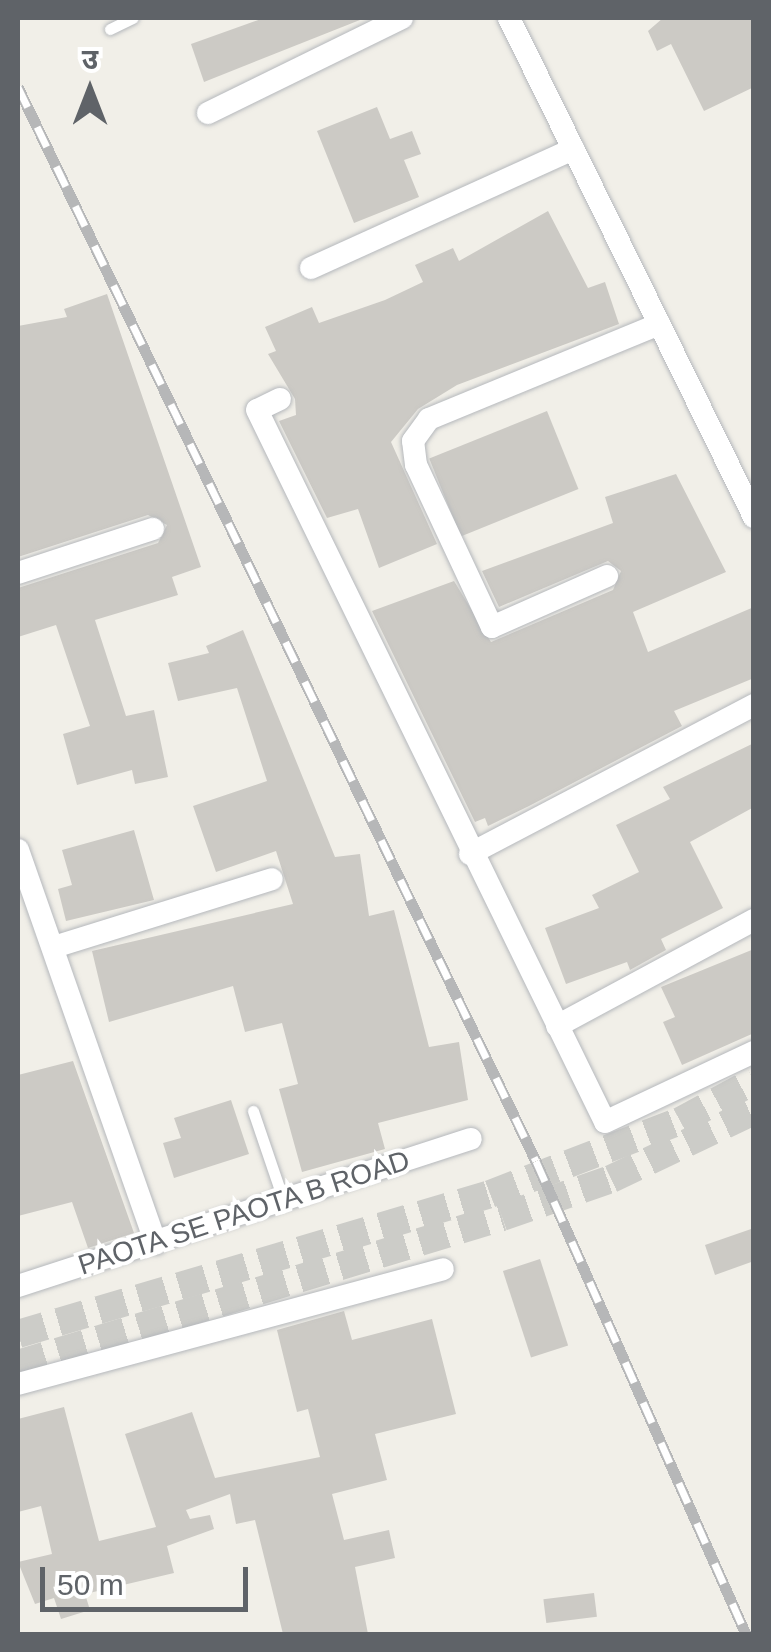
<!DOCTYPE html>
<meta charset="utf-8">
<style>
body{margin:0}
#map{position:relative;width:771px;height:1652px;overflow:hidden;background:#f1efe8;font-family:Arial,"Noto Sans Devanagari",sans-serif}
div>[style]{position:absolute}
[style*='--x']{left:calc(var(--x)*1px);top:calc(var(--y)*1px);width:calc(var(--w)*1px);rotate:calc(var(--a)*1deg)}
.building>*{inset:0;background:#cccac5;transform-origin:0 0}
.tertiary-tunnel>*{height:28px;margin-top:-14px;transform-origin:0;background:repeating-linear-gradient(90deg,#ccccc8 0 28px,transparent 0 42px)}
.roads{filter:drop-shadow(0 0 2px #b5b8bc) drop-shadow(0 0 2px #b5b8bc)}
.service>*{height:11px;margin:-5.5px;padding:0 5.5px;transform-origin:5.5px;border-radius:5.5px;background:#fff}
.minor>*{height:22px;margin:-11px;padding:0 11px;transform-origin:11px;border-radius:11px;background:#fff}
.rail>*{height:11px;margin-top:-5.5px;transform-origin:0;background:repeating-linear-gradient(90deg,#fff 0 22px,#b6b7b8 0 44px);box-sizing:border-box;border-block:2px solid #b6b7b8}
span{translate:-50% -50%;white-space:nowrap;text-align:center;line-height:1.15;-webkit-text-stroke:8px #fff;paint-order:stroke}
.street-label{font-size:28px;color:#5f6368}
.frame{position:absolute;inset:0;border:20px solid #5f6368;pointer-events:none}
.north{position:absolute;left:40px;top:40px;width:100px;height:100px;-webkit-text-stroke:8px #fff;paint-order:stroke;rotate:0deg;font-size:28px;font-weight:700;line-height:40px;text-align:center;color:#5f6368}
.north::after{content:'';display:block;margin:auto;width:35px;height:45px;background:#5f6368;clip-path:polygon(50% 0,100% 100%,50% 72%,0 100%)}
.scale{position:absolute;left:40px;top:1567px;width:208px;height:45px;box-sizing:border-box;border:5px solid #5f6368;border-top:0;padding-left:12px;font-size:30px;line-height:35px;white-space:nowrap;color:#5f6368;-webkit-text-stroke:8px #fff;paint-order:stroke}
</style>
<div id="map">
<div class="building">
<div style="clip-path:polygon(264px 18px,365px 18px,204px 82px,191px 44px)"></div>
<div style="clip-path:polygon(663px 18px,753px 18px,754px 87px,704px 111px,671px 44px,657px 51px,648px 31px)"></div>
<div style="clip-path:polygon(377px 107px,390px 139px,412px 131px,421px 154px,404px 160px,419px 197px,354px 223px,317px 131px)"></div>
<div style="clip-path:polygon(548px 211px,588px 288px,605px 282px,619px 324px,457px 385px,418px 409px,391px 442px,437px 544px,379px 568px,358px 509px,327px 518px,279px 421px,296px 415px,295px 399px,268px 354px,276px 351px,265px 327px,312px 307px,319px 323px,385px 300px,423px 282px,415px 265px,453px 248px,459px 261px)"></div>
<div style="clip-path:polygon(107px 294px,201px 567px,172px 577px,178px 595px,95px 620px,126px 716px,154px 710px,168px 777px,135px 784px,132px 770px,77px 785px,63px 734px,90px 726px,56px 625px,18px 637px,18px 588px,158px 543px,167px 525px,148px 515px,18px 557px,18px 326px,67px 317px,64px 309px)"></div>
<div style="left:547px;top:411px;width:84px;height:127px;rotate:68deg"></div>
<div style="clip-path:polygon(676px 474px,726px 572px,633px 612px,648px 652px,754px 607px,754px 678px,674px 711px,682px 726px,529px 806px,488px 826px,485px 818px,475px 822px,372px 611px,454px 581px,491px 642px,613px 590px,621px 571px,608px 561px,499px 607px,482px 571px,613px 523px,605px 497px)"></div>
<div style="clip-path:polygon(243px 630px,335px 857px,360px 854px,369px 916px,394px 910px,429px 1047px,459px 1042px,468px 1100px,378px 1123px,385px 1149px,302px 1172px,279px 1089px,298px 1084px,282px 1023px,245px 1032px,233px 986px,109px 1022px,92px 951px,293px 904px,276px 851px,216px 872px,193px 806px,267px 781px,237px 688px,178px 701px,168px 663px,209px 653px,206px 646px)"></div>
<div style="clip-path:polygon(754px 743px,754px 807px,690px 842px,723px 908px,661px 939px,666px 950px,630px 970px,627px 962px,566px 984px,545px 928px,599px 908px,592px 895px,639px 872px,616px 825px,670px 799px,663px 787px)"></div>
<div style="clip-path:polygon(134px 830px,154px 900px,66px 921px,58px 889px,72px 885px,62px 850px)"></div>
<div style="clip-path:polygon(754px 949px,754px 1033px,682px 1065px,663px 1022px,675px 1017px,661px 987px)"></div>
<div style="clip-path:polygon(73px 1061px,134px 1233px,88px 1248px,72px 1202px,18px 1216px,18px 1075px)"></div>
<div style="clip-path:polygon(231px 1100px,249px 1154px,174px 1178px,163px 1143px,181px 1138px,174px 1118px)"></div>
<div style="clip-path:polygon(754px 1228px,754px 1261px,715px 1275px,705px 1245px)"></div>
<div style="left:540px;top:1259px;width:91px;height:39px;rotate:72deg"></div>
<div style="clip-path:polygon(344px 1311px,352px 1340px,432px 1319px,456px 1414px,375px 1434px,387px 1480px,332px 1494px,344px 1540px,389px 1530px,395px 1558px,355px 1567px,368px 1634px,283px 1634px,255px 1520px,236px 1524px,230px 1494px,186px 1510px,190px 1519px,210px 1515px,214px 1529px,167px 1546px,174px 1573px,85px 1594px,90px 1610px,61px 1619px,54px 1598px,35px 1604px,18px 1562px,52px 1554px,41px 1506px,18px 1512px,18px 1419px,64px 1407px,99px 1541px,156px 1527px,125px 1434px,192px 1412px,215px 1478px,320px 1457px,308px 1409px,297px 1412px,277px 1330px)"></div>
<div style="left:594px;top:1593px;width:24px;height:51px;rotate:83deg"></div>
</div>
<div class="tertiary-tunnel">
<div style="--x:18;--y:1334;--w:492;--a:-16.5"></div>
<div style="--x:490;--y:1194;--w:204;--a:-21"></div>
<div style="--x:680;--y:1121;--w:84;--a:-28.4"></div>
<div style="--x:18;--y:1364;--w:506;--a:-16.89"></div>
<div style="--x:502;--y:1217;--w:115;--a:-19.2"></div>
<div style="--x:611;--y:1179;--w:158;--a:-25.4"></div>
</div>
<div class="roads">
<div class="service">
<div style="--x:110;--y:29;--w:25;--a:-26"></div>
<div style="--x:253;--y:1111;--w:93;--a:71.2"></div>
</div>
<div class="minor">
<div style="--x:509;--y:18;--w:556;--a:63.85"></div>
<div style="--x:208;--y:113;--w:216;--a:-26.1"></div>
<div style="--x:311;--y:268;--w:288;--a:-24.4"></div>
<div style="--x:280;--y:399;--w:25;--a:154"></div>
<div style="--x:257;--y:410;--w:792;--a:63.95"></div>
<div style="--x:605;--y:1122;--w:165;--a:-25.2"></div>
<div style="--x:18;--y:573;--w:142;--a:-18.1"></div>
<div style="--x:607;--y:576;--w:126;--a:156.1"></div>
<div style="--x:492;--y:627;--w:179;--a:-115.1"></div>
<div style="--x:416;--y:465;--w:24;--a:-97"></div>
<div style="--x:413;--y:441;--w:27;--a:-54"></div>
<div style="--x:429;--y:419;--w:249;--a:-22.4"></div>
<div style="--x:18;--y:850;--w:417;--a:70.7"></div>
<div style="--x:470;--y:854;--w:321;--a:-27.7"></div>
<div style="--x:54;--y:947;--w:228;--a:-17.3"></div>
<div style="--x:557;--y:1026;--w:224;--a:-28.3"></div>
<div style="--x:18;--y:1286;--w:476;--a:-18"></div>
<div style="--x:18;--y:1384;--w:440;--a:-15.1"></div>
</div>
</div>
<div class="rail">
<div style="--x:18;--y:87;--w:1192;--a:64.25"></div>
<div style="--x:536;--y:1161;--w:518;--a:66.06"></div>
</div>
<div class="street-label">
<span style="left:244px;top:1213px;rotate:-18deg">PAOTA SE PAOTA B ROAD</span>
</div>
<div class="frame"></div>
<div class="north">उ</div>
<div class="scale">50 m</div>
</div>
